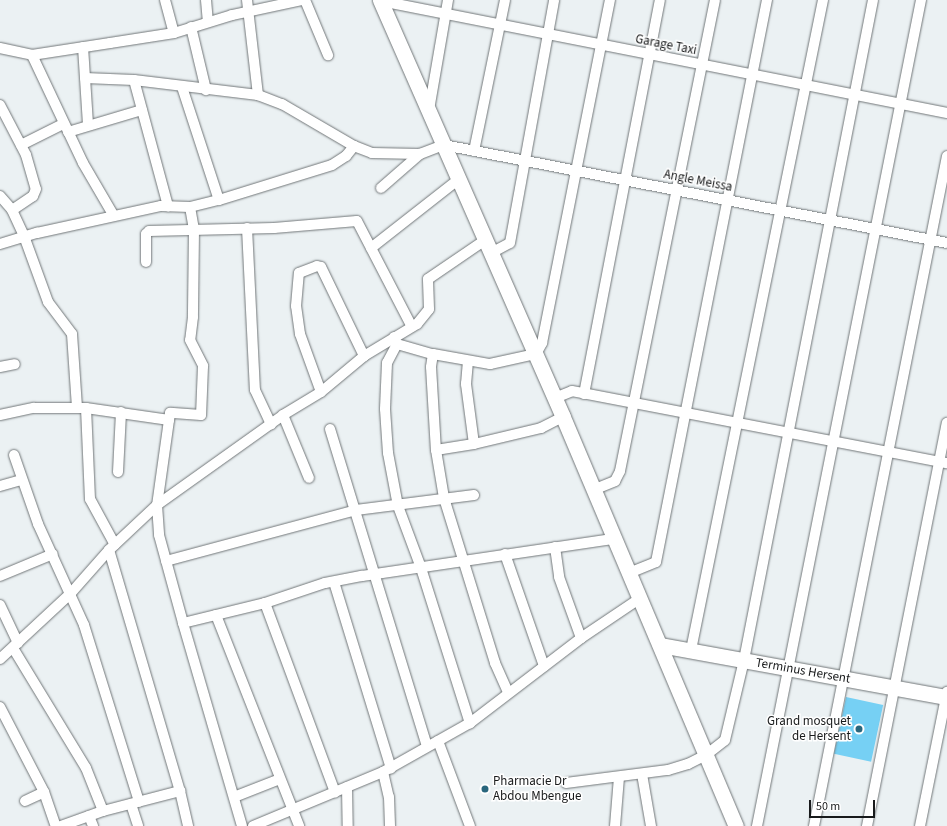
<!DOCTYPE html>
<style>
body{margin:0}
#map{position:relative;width:947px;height:826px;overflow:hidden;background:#ebf1f3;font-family:"Source Sans 3",sans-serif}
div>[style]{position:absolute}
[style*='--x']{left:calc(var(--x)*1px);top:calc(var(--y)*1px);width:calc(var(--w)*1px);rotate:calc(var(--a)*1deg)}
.building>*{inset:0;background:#76d0f4;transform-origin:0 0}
.roads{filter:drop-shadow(0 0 1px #717678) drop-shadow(0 0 1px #717678)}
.street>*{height:10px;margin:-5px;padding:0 5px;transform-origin:5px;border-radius:5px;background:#fff}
.secondary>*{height:15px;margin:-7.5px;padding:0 7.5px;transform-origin:7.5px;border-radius:7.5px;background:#fff}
.dots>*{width:11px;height:11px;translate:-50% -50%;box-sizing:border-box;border:2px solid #fff;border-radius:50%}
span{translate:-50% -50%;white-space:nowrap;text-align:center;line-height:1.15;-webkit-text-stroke:3px #fff;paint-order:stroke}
.street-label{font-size:13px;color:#181a1b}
.poi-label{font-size:13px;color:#181a1b}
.right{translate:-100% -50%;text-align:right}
.left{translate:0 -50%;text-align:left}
.scale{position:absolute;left:809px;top:800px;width:66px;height:18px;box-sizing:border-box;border:2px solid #181a1b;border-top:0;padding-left:5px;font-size:12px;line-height:14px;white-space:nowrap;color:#181a1b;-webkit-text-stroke:3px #fff;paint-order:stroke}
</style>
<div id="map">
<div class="building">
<div style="left:846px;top:697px;width:38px;height:58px;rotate:12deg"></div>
</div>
<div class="roads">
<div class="street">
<div style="--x:165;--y:0;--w:34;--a:75"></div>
<div style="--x:206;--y:0;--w:22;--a:85"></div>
<div style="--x:247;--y:0;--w:96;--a:83.4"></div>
<div style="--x:305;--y:0;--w:60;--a:67.3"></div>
<div style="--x:381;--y:1;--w:577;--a:11.19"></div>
<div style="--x:191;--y:27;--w:65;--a:76.6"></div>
<div style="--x:83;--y:47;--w:78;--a:86.3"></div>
<div style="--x:0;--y:48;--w:33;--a:12"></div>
<div style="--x:32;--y:55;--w:79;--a:-8.7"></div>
<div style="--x:110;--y:43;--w:65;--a:-8.9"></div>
<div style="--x:174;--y:33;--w:61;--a:-17.2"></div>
<div style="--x:232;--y:15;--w:72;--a:-12.1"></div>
<div style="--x:32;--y:55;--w:119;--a:64.7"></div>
<div style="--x:83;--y:163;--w:61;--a:59.7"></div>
<div style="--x:85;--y:78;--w:49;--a:2.3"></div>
<div style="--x:134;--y:80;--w:125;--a:6.9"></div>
<div style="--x:258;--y:95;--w:26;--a:21"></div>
<div style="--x:282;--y:104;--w:83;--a:30.3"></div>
<div style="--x:354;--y:146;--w:19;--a:21"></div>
<div style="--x:372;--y:153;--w:48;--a:1.2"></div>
<div style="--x:420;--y:154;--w:26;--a:-21"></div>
<div style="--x:444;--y:145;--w:512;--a:11.02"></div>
<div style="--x:134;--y:80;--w:131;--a:74.9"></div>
<div style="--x:182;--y:87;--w:119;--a:71.9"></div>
<div style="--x:0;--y:105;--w:56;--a:62.5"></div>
<div style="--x:26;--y:155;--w:35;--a:74"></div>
<div style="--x:36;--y:189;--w:8;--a:113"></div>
<div style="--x:33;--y:196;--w:25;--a:146"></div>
<div style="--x:429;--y:110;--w:112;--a:-80.2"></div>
<div style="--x:68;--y:132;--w:77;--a:-16.6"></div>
<div style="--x:21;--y:145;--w:47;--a:-26.6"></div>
<div style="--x:474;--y:151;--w:154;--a:-78.4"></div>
<div style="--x:381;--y:188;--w:52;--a:-41.1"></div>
<div style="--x:0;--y:196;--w:18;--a:49"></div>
<div style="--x:12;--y:210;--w:29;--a:65"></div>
<div style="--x:24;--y:236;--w:70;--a:70"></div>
<div style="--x:48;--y:302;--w:40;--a:53"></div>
<div style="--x:72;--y:334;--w:74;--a:86.1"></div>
<div style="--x:190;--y:207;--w:23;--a:80"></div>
<div style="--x:194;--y:230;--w:87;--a:90.7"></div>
<div style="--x:193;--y:317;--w:23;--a:97"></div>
<div style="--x:190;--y:340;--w:29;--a:63"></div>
<div style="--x:203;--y:366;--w:49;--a:92.3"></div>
<div style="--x:201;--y:415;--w:31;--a:-176"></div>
<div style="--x:170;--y:413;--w:93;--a:98"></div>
<div style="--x:157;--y:505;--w:30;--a:86"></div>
<div style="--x:159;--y:535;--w:91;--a:74.7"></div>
<div style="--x:183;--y:623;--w:211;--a:73.8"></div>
<div style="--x:247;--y:228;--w:162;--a:87.2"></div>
<div style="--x:255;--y:390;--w:38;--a:65"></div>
<div style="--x:0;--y:244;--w:39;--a:-17"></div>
<div style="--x:37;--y:233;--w:127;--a:-12.3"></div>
<div style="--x:161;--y:206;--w:29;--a:2"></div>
<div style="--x:190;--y:207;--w:30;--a:-14"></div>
<div style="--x:219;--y:200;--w:118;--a:-17.2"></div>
<div style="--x:332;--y:165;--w:17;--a:-33"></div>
<div style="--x:346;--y:156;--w:13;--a:-51"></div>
<div style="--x:371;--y:248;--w:112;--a:-38.1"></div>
<div style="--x:491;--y:253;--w:21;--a:-28"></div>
<div style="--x:510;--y:243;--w:247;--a:-79.7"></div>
<div style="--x:146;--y:262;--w:28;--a:-90"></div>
<div style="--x:146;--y:234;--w:4;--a:-45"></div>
<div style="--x:149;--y:231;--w:125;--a:-1.4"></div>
<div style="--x:274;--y:228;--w:83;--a:-4.8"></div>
<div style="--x:357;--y:221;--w:119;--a:62.6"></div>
<div style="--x:394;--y:337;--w:8;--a:67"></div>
<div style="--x:397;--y:344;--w:21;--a:118"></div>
<div style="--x:387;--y:363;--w:46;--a:92.5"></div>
<div style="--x:385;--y:409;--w:44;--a:86.1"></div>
<div style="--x:388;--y:453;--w:54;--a:79.3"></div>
<div style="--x:398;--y:506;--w:66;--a:69.6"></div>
<div style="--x:421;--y:568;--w:163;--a:72.5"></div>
<div style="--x:397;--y:344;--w:37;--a:16"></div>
<div style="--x:433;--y:354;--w:13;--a:99"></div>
<div style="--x:431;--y:367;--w:83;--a:86.6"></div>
<div style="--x:436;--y:450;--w:49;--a:80.5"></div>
<div style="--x:444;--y:498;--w:173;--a:72.8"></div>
<div style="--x:495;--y:663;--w:32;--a:66"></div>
<div style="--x:433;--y:354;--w:58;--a:10"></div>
<div style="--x:490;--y:364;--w:47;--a:-12.3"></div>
<div style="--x:536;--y:354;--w:13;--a:-61"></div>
<div style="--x:542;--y:343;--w:350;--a:-78.8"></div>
<div style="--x:0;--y:367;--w:15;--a:-11"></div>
<div style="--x:321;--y:392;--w:62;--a:-109.9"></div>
<div style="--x:300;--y:334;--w:28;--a:-98"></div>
<div style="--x:296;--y:306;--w:33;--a:-85"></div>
<div style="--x:299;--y:273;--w:19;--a:-21"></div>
<div style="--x:317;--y:266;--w:4;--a:14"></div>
<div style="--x:321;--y:267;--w:99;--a:64.2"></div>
<div style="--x:584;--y:394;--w:401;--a:-79.1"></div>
<div style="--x:555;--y:398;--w:18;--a:-22"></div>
<div style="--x:572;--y:391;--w:382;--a:10.9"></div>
<div style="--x:86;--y:408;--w:91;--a:87.5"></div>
<div style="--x:90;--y:499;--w:52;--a:61.5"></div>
<div style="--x:0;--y:415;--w:35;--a:-12"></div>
<div style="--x:34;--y:408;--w:52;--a:0"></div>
<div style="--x:86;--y:408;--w:84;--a:8.2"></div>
<div style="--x:283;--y:415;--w:68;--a:67.6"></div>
<div style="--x:330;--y:429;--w:332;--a:73"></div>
<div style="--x:474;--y:444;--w:69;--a:-13.4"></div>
<div style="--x:541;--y:428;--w:25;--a:-27"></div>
<div style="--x:436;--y:450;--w:38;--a:-9"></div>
<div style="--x:474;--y:444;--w:61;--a:-97.6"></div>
<div style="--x:466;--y:384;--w:22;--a:-85"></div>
<div style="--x:14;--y:455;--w:73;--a:70.8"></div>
<div style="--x:38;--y:524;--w:111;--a:65.5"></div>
<div style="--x:84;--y:625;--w:185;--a:72.7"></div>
<div style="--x:118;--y:472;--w:60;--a:-87.1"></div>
<div style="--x:0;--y:486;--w:22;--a:-16"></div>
<div style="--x:593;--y:490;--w:24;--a:-22"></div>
<div style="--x:615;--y:481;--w:11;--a:-63"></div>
<div style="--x:620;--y:471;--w:480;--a:-78.6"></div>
<div style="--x:555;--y:547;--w:30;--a:82"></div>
<div style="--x:559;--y:577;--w:65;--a:70.2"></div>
<div style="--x:109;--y:550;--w:251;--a:73.6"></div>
<div style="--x:180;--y:791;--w:36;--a:77"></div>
<div style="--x:505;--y:554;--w:119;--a:70.8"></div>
<div style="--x:166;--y:561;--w:197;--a:-15"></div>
<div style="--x:356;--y:510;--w:119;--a:-7.2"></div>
<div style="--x:629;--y:573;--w:29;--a:-22"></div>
<div style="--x:656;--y:562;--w:573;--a:-78.83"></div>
<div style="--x:0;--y:576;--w:57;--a:-22.5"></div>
<div style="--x:334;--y:582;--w:195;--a:73"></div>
<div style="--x:265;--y:603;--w:202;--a:69.7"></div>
<div style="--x:0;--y:605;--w:42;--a:64.7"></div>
<div style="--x:216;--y:615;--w:227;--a:68.5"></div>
<div style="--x:183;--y:623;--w:84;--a:-13.7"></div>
<div style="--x:265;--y:603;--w:63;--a:-18.4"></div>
<div style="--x:325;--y:583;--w:38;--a:-11"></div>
<div style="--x:362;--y:576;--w:255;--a:-8.4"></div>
<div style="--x:13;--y:648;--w:140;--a:58.7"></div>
<div style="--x:86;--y:768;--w:46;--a:68.4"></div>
<div style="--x:691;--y:650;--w:663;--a:-78.52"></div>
<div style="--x:0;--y:659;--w:97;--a:-42.9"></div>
<div style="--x:71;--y:593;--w:57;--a:-48.5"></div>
<div style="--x:109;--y:550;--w:66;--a:-43.2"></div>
<div style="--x:157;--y:505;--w:155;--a:-35.5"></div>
<div style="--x:283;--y:415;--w:44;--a:-31.2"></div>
<div style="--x:321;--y:392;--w:56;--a:-39.9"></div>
<div style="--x:364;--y:356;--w:62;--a:-31.1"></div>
<div style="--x:417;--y:324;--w:19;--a:-51"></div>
<div style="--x:429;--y:309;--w:30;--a:-92"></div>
<div style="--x:428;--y:279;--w:69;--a:-34.4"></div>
<div style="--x:0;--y:707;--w:96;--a:62.6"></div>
<div style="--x:44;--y:792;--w:36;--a:71"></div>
<div style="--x:438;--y:741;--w:91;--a:69.4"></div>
<div style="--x:383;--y:772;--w:26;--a:77"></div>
<div style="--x:389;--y:797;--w:29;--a:88"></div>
<div style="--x:642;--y:774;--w:53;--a:80.2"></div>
<div style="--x:566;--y:783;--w:103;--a:-7.3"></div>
<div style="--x:668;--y:770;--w:21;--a:-17"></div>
<div style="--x:688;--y:764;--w:20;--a:-27"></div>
<div style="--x:706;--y:755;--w:24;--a:-38"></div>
<div style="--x:725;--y:740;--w:82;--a:-76.6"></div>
<div style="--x:744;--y:660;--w:672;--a:-78.94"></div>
<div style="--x:347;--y:787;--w:39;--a:89"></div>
<div style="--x:234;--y:797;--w:49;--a:-21.4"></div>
<div style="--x:25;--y:801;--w:21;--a:-25"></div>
<div style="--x:131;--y:804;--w:23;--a:72"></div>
<div style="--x:89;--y:816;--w:11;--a:68"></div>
<div style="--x:61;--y:826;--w:45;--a:-19.7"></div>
<div style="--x:103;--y:811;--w:80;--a:-14.6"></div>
<div style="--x:253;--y:826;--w:141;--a:-22.6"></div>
<div style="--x:383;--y:772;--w:100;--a:-29.4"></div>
<div style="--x:470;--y:723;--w:140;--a:-37.4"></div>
<div style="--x:581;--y:638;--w:70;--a:-33.9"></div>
<div style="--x:615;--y:826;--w:49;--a:-85.3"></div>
<div style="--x:757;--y:826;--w:842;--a:-78.77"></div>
<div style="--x:814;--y:826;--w:683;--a:-78.77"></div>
<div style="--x:867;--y:826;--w:411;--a:-78.8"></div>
<div style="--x:920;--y:826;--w:137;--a:-78.6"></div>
</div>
<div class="secondary">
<div style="--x:380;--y:0;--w:455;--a:66.3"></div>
<div style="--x:563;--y:417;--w:444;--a:67.1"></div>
<div style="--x:660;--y:645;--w:292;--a:10.3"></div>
</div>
</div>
<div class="dots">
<div style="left:859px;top:729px;background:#29667d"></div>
<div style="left:485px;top:789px;background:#29667d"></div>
</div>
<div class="street-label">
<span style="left:666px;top:45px;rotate:11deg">Garage Taxi</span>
<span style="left:698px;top:181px;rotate:11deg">Angle Meissa</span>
<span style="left:803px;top:671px;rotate:10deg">Terminus Hersent</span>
</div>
<div class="poi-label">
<span class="right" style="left:851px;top:729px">Grand mosquet<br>de Hersent</span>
<span class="left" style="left:493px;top:789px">Pharmacie Dr<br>Abdou Mbengue</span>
</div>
<div class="scale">50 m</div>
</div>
